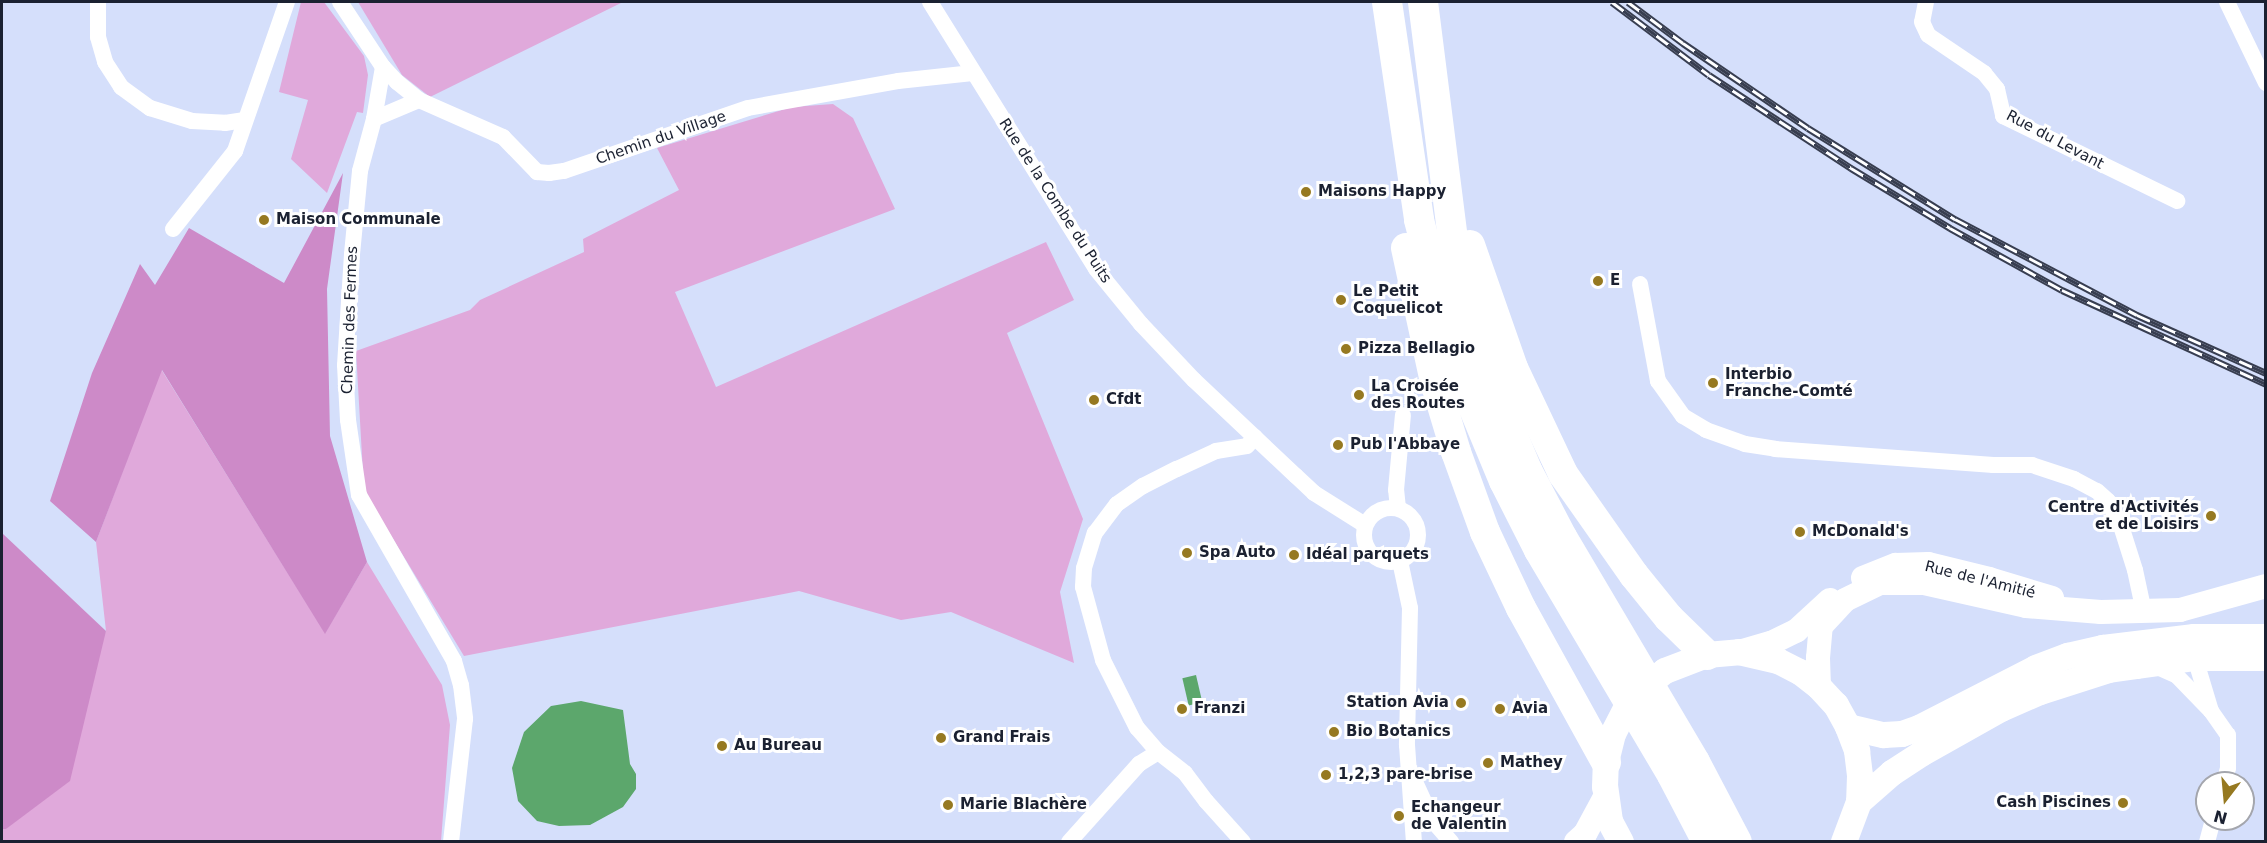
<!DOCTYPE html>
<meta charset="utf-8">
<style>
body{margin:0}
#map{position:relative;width:2267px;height:843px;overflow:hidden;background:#d5dffb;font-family:"DejaVu Sans",sans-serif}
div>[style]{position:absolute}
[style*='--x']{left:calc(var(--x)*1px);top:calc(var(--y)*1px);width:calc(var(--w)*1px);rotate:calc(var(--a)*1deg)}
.green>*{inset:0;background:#e0a9db}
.forest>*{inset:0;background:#cd8ac8}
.water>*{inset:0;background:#5ca76c;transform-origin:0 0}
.street>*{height:16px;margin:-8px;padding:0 8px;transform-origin:8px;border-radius:8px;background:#fff}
.street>.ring{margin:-8px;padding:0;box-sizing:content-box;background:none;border:16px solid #fff;border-radius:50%}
.secondary>*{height:24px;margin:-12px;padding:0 12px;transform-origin:12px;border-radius:12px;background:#fff}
.primary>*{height:26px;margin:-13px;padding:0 13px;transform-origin:13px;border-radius:13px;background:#fff}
.highway>*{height:30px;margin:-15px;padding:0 15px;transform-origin:15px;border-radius:15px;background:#fff}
.rail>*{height:7px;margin-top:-3.5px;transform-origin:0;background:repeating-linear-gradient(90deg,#fff 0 14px,#383e50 0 28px);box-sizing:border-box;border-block:2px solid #383e50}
.dots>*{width:16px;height:16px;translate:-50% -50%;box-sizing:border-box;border:3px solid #fff;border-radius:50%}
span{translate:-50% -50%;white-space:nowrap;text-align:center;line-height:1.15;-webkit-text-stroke:6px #fff;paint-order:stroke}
.street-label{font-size:15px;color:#1b2131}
.poi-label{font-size:15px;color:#1b2131;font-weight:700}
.left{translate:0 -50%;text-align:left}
.right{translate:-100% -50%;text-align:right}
.frame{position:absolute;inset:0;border:3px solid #1b2131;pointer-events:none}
.north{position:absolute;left:2195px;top:771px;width:60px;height:60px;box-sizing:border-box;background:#fff;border:2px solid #a4a6ad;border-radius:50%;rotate:196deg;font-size:16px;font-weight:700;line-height:24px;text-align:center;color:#1b2131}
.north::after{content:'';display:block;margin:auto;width:21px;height:27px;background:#967921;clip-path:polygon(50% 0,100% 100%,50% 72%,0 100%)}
</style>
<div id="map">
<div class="green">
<div style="clip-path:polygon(301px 2px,324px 2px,364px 56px,368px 75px,363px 113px,357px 112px,327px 193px,291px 159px,308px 100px,279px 92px)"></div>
<div style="clip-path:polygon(358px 2px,623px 2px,430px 97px,402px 75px)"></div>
<div style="clip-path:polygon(833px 104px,853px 118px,895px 209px,675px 292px,716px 387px,1046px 242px,1074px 300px,1007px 333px,1083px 519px,1060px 592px,1074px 663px,951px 612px,901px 620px,799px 591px,464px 656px,364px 491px,356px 351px,470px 310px,480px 300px,584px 252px,583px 239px,679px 190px,657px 148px,792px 107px)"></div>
<div style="clip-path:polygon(161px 369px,325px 633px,367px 562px,442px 685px,450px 725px,441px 841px,2px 842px,2px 829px,6px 829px,106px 631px,96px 542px)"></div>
</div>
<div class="forest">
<div style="clip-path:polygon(343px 173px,327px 289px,330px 436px,367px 562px,325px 634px,162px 370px,96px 542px,50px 501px,92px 373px,140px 264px,155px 285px,189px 228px,284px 283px)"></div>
<div style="clip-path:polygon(2px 533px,106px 631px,70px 781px,6px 829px,2px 829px)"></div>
</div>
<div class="water">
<div style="left:1196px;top:675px;width:28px;height:14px;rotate:77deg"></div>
<div style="clip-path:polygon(581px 701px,623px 710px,630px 764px,636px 774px,636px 789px,623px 807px,590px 825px,559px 826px,537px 821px,518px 801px,512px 768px,524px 732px,551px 706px)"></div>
</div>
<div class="street">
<div style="--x:98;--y:2;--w:35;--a:90"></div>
<div style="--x:98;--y:37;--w:26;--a:74"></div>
<div style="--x:105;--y:62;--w:30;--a:57"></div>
<div style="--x:121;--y:87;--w:36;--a:36"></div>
<div style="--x:150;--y:108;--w:44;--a:17.2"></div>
<div style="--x:192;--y:121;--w:33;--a:3"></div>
<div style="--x:225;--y:123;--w:20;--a:-9"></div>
<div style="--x:340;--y:2;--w:78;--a:56.5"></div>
<div style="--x:383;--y:67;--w:21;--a:47"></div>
<div style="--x:397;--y:82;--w:28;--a:39"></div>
<div style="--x:419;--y:100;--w:92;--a:23.8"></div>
<div style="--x:503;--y:137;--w:49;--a:45.8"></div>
<div style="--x:537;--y:172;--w:12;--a:5"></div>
<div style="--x:549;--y:173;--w:15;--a:-8"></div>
<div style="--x:564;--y:171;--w:194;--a:-18.9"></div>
<div style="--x:748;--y:108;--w:152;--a:-10.2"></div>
<div style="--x:898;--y:81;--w:75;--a:-6.1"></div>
<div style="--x:930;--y:2;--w:314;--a:58.1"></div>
<div style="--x:1096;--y:269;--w:71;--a:50.7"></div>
<div style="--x:1141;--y:324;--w:77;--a:46.6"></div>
<div style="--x:1194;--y:380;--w:140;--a:43.3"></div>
<div style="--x:1296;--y:476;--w:25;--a:43"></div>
<div style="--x:1314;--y:493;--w:60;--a:32.1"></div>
<div style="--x:1926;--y:2;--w:20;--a:101"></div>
<div style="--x:1922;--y:22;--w:14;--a:65"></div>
<div style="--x:1928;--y:35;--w:68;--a:34.2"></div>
<div style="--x:1984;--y:73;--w:21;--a:51"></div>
<div style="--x:1997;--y:89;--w:28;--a:77"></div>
<div style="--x:2003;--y:116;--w:194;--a:26"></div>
<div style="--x:2227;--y:2;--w:90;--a:64.3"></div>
<div style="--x:383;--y:67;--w:53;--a:99.8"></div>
<div style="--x:374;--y:119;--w:54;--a:105.1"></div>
<div style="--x:360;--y:171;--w:83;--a:95.5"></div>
<div style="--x:352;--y:254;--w:111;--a:93.6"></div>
<div style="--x:345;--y:365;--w:55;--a:86.9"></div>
<div style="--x:348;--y:420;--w:76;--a:81.7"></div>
<div style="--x:359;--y:495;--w:191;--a:60.2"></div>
<div style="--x:454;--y:661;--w:25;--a:74"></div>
<div style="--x:461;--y:685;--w:34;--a:83"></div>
<div style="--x:465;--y:719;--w:124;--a:96.5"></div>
<div style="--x:374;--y:119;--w:49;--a:-22.9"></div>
<div style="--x:173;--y:229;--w:100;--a:-51.5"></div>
<div style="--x:235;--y:151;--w:158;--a:-70.8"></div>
<div style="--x:1640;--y:284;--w:99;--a:79.5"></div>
<div style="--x:1658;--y:381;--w:43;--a:54.5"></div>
<div style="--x:1683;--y:416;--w:27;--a:31"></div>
<div style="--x:1706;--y:430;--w:41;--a:19.7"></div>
<div style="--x:1745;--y:444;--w:30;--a:9"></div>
<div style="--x:1775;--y:449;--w:219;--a:4.2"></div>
<div style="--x:1993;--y:465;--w:39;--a:0"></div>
<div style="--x:2032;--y:465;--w:44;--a:18.4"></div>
<div style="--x:2074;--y:479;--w:26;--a:28"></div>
<div style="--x:2097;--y:491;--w:15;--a:42"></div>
<div style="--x:2108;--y:501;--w:31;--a:63"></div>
<div style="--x:2122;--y:529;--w:43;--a:72.4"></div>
<div style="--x:2135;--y:570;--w:43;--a:77.9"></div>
<div class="ring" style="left:1364px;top:508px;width:38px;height:38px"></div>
<div style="--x:1398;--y:508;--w:18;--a:-96"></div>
<div style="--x:1396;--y:490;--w:75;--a:-84.7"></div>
<div style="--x:1400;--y:561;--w:48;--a:78"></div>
<div style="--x:1410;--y:608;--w:137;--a:91.3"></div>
<div style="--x:1407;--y:745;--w:97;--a:85.9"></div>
<div style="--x:2155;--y:666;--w:24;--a:24"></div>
<div style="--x:2177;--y:676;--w:49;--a:45.8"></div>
<div style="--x:2211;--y:711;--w:55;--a:-106.8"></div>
<div style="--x:2195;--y:658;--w:8;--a:-150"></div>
<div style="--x:2211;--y:711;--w:29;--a:55"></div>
<div style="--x:2228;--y:735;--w:33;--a:90"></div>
<div style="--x:2228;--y:768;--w:16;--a:105"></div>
<div style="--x:1411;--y:773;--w:53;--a:65.4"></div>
<div style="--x:1433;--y:821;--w:28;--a:49"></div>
<div style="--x:1069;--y:842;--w:105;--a:-48.1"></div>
<div style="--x:1139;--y:764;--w:22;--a:-32"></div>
<div style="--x:1243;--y:842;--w:55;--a:-132.1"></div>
<div style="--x:1206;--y:801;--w:35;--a:-127"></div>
<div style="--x:1185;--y:773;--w:34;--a:-142"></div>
<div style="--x:1158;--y:752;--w:32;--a:-131"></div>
<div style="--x:1137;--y:728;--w:76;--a:-116.6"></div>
<div style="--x:1103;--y:660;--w:76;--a:-105.3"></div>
<div style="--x:1083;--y:587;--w:19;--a:-87"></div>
<div style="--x:1084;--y:568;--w:37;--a:-73"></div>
<div style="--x:1095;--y:533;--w:36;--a:-53"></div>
<div style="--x:1117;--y:504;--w:32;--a:-35"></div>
<div style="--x:1143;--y:486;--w:38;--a:-27"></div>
<div style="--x:1177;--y:469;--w:43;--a:-24.8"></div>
<div style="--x:1216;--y:451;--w:31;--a:-9"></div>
<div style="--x:1247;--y:446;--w:12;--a:-48"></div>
<div style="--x:2207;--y:842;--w:24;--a:-75"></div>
</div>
<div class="secondary">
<div style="--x:1863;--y:578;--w:35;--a:-22"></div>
<div style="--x:1896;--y:565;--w:32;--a:-2"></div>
<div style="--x:1928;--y:564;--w:63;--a:13.8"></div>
<div style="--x:1989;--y:579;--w:66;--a:16.8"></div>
<div style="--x:1739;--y:652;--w:33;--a:-16"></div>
<div style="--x:1771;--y:643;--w:28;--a:-26"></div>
<div style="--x:1796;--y:631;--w:46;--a:-42.4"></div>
<div style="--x:1819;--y:687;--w:29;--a:-92"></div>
<div style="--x:1818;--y:658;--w:32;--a:-85"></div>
<div style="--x:1821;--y:626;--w:35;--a:-47"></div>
<div style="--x:1845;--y:600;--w:39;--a:-26"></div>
<div style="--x:1880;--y:583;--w:44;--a:0"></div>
<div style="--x:1924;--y:583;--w:105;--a:12.7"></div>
<div style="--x:2026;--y:606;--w:75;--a:4.6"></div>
<div style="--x:2101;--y:612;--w:79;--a:-1.5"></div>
<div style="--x:2180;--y:610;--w:89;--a:-15.6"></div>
<div style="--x:1576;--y:842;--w:12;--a:-42"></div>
<div style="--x:1585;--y:834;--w:42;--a:-61.6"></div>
</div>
<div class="primary">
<div style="--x:1848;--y:727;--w:37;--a:13"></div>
<div style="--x:1884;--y:735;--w:18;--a:-3"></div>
<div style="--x:1902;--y:734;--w:18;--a:-19"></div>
<div style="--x:1919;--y:728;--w:131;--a:-27.1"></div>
<div style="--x:2036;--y:668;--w:34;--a:-21"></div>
<div style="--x:2068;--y:656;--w:36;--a:-13"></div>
<div style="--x:2103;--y:648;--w:92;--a:-6.9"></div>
<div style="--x:2194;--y:637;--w:72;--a:0"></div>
<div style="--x:1859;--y:802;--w:44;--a:-41.3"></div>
<div style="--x:1892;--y:773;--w:35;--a:-33"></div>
<div style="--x:1921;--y:754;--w:92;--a:-29.4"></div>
<div style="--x:2001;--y:709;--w:43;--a:-23.6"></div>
<div style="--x:2040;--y:692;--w:72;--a:-17.7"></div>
<div style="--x:2109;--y:670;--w:27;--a:-8"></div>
<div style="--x:2136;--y:666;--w:60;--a:-7.7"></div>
<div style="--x:2195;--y:658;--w:71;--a:0"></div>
<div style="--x:1621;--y:842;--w:24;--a:-118"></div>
<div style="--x:1610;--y:821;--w:34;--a:-98"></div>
<div style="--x:1605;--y:787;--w:25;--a:-88"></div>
<div style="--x:1606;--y:762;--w:29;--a:-76"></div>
<div style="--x:1613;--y:734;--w:28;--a:-63"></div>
<div style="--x:1626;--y:709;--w:28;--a:-49"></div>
<div style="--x:1644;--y:688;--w:27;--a:-39"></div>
<div style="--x:1665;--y:671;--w:45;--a:-20.9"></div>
<div style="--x:1707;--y:655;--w:32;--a:-5"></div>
<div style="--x:1739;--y:652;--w:40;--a:13"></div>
<div style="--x:1778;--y:661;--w:25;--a:27"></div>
<div style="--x:1800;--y:672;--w:24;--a:38"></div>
<div style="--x:1819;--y:687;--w:25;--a:47"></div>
<div style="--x:1836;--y:705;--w:25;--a:61"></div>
<div style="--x:1848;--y:727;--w:26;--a:69"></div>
<div style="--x:1857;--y:751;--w:25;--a:83"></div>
<div style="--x:1860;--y:776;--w:26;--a:92"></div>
<div style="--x:1859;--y:802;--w:43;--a:110.6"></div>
</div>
<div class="highway">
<div style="--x:1387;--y:2;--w:220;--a:81.6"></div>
<div style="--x:1419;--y:220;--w:120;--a:75.5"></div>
<div style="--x:1449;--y:336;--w:77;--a:71.1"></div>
<div style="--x:1474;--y:409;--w:78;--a:67.4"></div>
<div style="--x:1504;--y:481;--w:77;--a:63.1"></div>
<div style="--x:1539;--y:550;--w:261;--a:59.4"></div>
<div style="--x:1672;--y:775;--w:76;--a:62.4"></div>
<div style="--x:1423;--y:2;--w:247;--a:82.8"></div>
<div style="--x:1454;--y:247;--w:44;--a:79.5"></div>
<div style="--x:1462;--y:290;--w:116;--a:71.9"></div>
<div style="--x:1498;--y:400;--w:76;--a:67.5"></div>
<div style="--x:1527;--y:470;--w:76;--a:62.4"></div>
<div style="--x:1562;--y:537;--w:261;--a:59.4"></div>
<div style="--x:1695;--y:762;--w:90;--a:62.3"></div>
<div style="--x:1470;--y:245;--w:130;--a:70.7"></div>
<div style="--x:1513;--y:368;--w:117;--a:64.7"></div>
<div style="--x:1563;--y:474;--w:123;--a:54.9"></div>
<div style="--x:1634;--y:575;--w:55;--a:50.9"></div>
<div style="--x:1669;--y:618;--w:53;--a:44.2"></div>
<div style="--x:1406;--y:248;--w:137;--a:77.8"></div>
<div style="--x:1435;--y:382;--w:73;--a:73.3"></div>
<div style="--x:1456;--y:452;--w:85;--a:70.1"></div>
<div style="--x:1485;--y:532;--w:84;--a:64.7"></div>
<div style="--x:1521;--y:608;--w:176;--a:61.1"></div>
</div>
<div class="rail">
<div style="--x:1612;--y:2;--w:121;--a:37"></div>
<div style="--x:1709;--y:75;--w:170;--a:33.2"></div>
<div style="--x:1851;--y:168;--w:116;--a:31.2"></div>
<div style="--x:1950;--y:228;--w:128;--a:29"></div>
<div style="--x:2062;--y:290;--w:225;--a:24.7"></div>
<div style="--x:1628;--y:2;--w:69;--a:36.7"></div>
<div style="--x:1683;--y:43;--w:151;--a:34.2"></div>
<div style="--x:1808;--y:128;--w:173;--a:31.8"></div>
<div style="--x:1955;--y:219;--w:206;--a:27.8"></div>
<div style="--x:2137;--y:315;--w:141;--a:24.2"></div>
</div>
<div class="dots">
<div style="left:1306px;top:192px;background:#967921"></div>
<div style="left:264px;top:220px;background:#967921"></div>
<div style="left:1598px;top:281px;background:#967921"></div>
<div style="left:1341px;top:300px;background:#967921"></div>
<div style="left:1346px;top:349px;background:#967921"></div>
<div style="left:1713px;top:383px;background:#967921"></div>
<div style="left:1359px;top:395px;background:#967921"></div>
<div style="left:1094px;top:400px;background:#967921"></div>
<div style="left:1338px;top:445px;background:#967921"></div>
<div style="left:2211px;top:516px;background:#967921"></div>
<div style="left:1800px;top:532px;background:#967921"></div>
<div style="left:1187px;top:553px;background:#967921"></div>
<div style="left:1294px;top:555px;background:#967921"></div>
<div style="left:1461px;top:703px;background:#967921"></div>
<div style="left:1182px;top:709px;background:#967921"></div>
<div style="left:1500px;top:709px;background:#967921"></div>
<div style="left:1334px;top:732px;background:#967921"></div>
<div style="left:941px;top:738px;background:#967921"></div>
<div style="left:722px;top:746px;background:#967921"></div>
<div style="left:1488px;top:763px;background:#967921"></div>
<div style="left:1326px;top:775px;background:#967921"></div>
<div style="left:2123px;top:803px;background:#967921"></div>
<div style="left:948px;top:805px;background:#967921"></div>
<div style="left:1399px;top:816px;background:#967921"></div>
</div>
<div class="street-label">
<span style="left:661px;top:138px;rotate:-19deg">Chemin du Village</span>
<span style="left:2055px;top:140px;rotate:28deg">Rue du Levant</span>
<span style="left:1055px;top:201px;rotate:57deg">Rue de la Combe du Puits</span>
<span style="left:350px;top:320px;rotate:-88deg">Chemin des Fermes</span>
<span style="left:1980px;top:580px;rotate:14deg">Rue de l'Amitié</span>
</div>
<div class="poi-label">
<span class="left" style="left:1318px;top:192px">Maisons Happy</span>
<span class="left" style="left:276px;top:220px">Maison Communale</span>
<span class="left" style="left:1610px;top:281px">E</span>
<span class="left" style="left:1353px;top:300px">Le Petit<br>Coquelicot</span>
<span class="left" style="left:1358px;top:349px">Pizza Bellagio</span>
<span class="left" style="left:1725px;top:383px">Interbio<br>Franche-Comté</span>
<span class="left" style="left:1371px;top:395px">La Croisée<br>des Routes</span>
<span class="left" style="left:1106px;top:400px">Cfdt</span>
<span class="left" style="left:1350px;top:445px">Pub l'Abbaye</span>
<span class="right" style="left:2199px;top:516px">Centre d'Activités<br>et de Loisirs</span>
<span class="left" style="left:1812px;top:532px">McDonald's</span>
<span class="left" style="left:1199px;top:553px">Spa Auto</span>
<span class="left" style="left:1306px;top:555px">Idéal parquets</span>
<span class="right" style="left:1449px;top:703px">Station Avia</span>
<span class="left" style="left:1194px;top:709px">Franzi</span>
<span class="left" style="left:1512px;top:709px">Avia</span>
<span class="left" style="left:1346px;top:732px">Bio Botanics</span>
<span class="left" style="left:953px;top:738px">Grand Frais</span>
<span class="left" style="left:734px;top:746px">Au Bureau</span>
<span class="left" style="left:1500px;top:763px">Mathey</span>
<span class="left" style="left:1338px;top:775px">1,2,3 pare-brise</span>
<span class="right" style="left:2111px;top:803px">Cash Piscines</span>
<span class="left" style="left:960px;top:805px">Marie Blachère</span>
<span class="left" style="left:1411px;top:816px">Echangeur<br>de Valentin</span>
</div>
<div class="frame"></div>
<div class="north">N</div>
</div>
